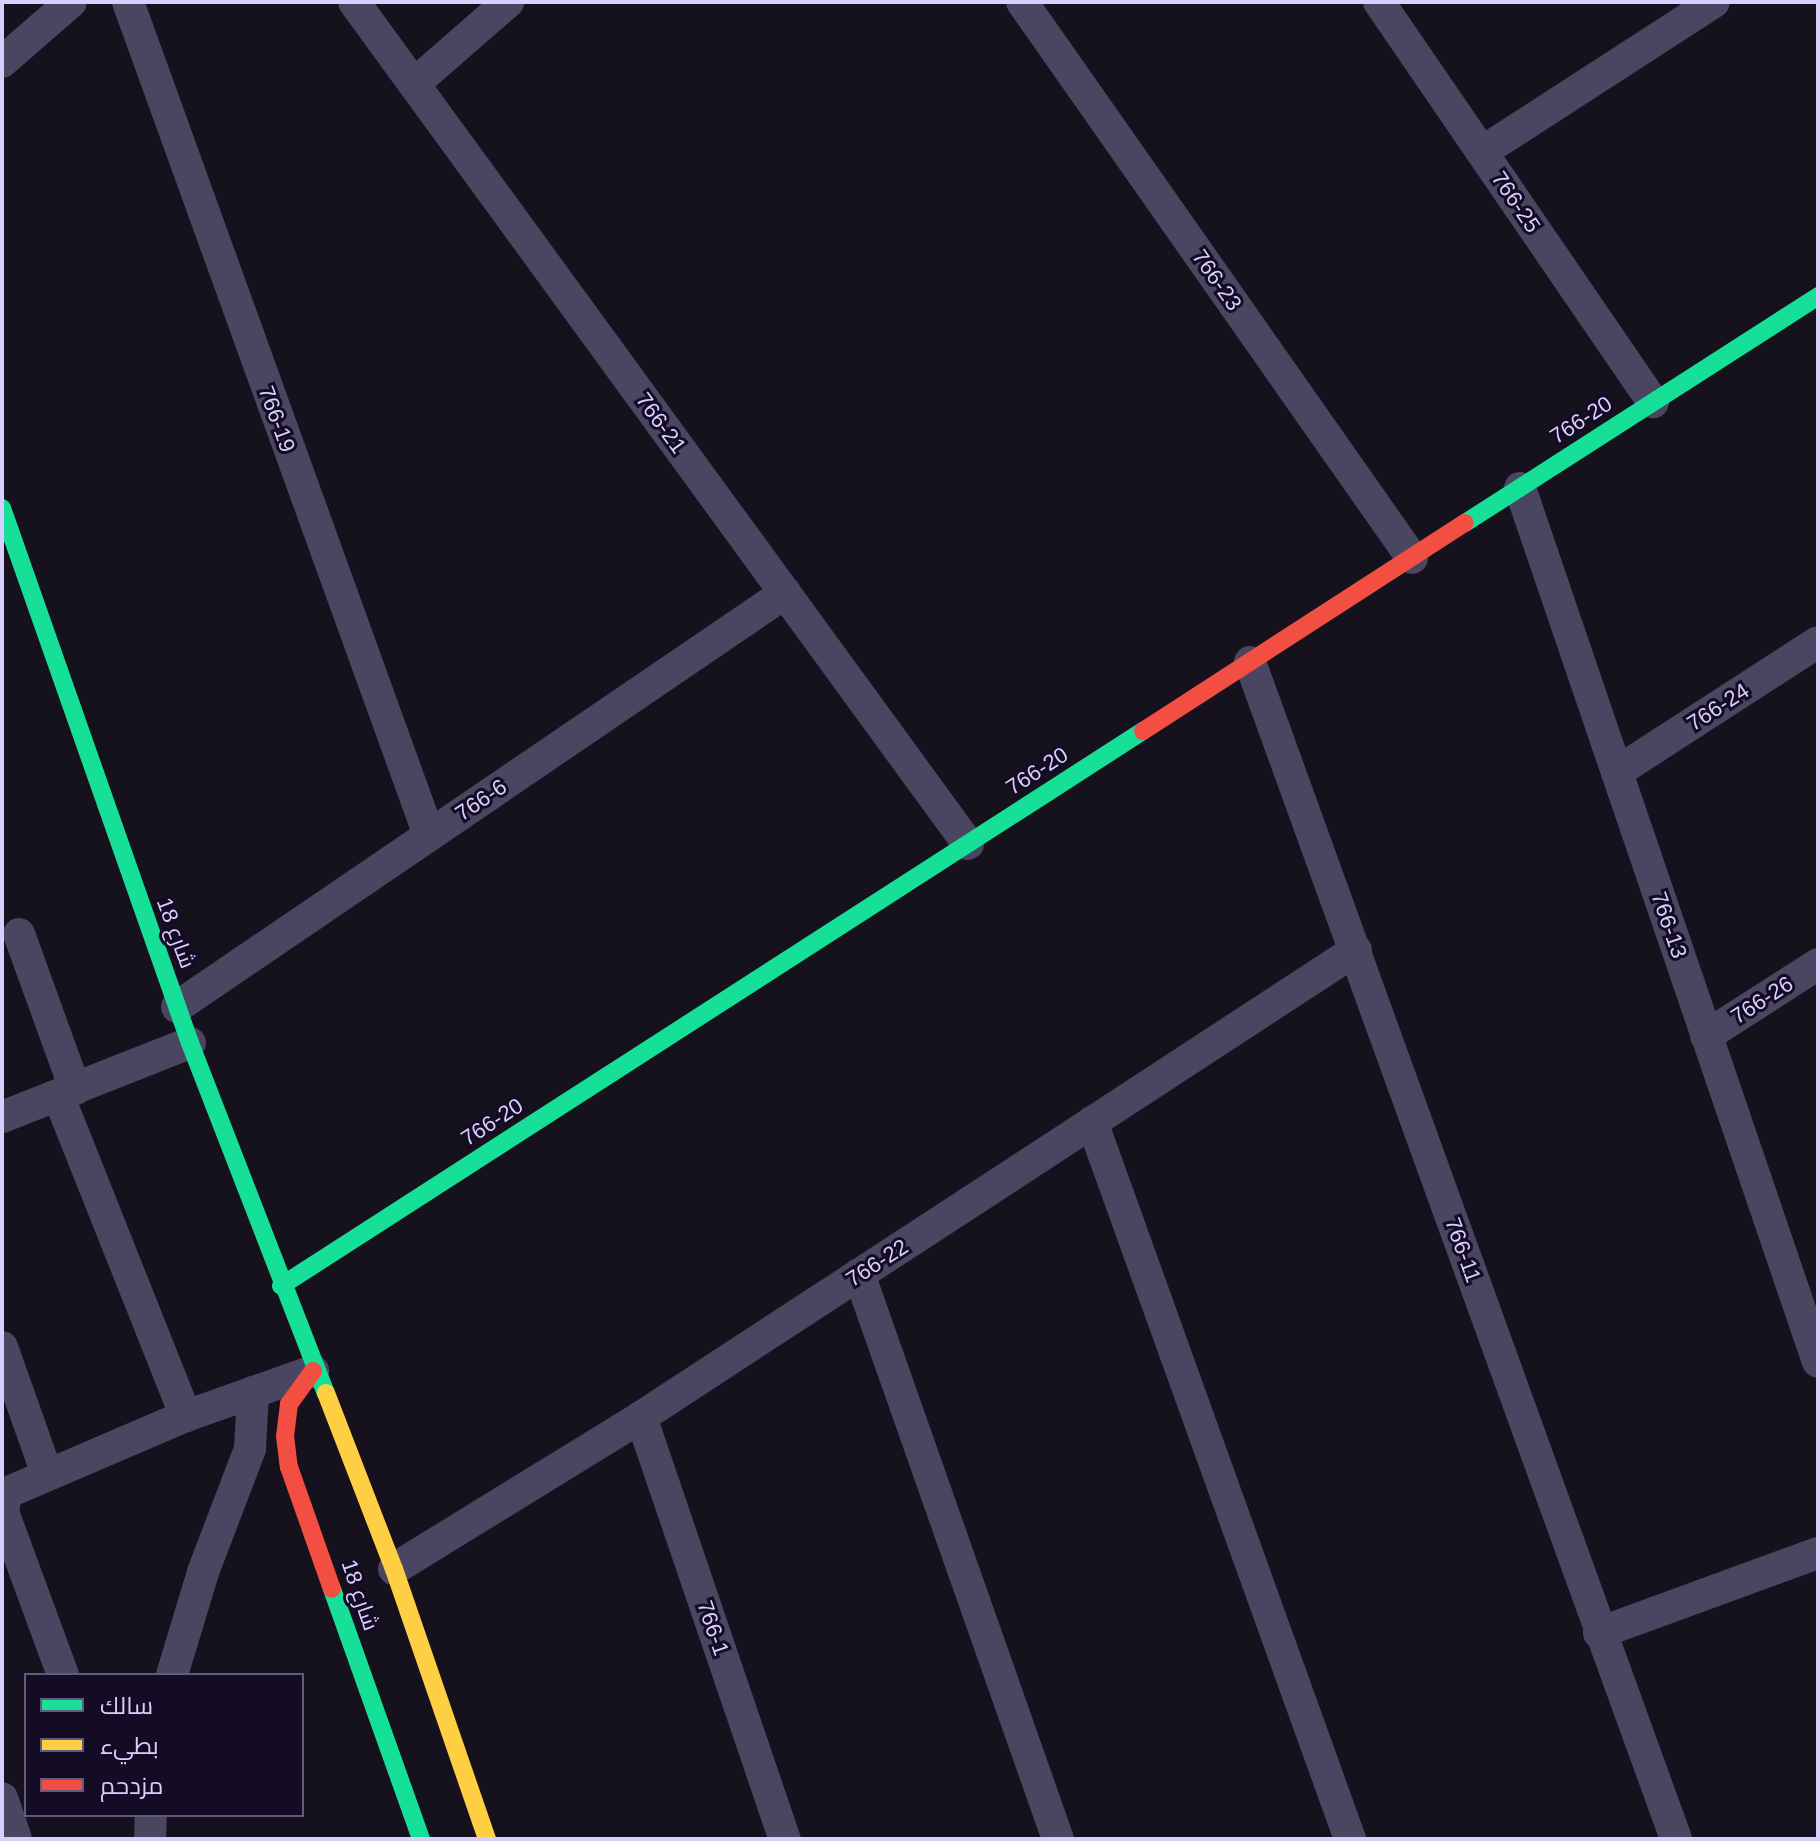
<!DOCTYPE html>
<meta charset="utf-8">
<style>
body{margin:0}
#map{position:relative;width:1820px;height:1841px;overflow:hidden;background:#15121e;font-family:Arial,Cairo,sans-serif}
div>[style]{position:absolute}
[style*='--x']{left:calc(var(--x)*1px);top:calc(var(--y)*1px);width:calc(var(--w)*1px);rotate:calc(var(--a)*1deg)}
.street>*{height:32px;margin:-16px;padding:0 16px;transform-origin:16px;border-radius:16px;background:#4a4560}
.fast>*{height:18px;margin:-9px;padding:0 9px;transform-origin:9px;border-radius:9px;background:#16e098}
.slow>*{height:18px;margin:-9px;padding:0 9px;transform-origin:9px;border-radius:9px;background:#ffcf43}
.jam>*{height:18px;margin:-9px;padding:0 9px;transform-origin:9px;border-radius:9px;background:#f24e42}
span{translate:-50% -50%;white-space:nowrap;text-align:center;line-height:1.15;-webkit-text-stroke:6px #130c24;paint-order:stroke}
.street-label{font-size:22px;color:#d9cfff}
.frame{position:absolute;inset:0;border:4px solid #d9cfff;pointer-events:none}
.legend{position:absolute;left:24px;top:1673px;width:280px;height:144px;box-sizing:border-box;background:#130c24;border:2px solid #625a7c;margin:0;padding:10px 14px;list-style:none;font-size:24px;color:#d9cfff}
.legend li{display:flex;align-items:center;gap:16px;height:40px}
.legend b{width:40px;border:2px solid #625a7c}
</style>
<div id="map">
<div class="street">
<div style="--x:128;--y:2;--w:886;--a:70.13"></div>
<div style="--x:354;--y:2;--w:1042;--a:53.9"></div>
<div style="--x:1022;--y:2;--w:679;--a:54.95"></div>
<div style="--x:1379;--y:2;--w:485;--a:55.6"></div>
<div style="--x:2;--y:62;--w:91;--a:-41"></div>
<div style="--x:414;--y:84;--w:125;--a:-41.1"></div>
<div style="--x:1482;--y:152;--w:276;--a:-32.9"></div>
<div style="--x:1520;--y:488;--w:923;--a:71.17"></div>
<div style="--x:1250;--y:662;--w:1252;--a:70.1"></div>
<div style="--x:1617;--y:772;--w:239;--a:-32.9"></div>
<div style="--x:19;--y:934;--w:165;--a:70.1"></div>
<div style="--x:177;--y:1007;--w:736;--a:-34.25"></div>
<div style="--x:1706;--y:1036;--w:133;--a:-32.7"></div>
<div style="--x:58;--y:1095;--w:346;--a:68.3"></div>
<div style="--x:2;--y:1117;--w:202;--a:-21.5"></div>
<div style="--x:1092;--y:1122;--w:762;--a:70.21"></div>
<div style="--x:859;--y:1274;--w:599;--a:70.6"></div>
<div style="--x:2;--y:1347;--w:135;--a:70.5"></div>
<div style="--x:641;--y:1417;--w:446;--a:71.2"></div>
<div style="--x:394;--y:1569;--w:290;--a:-31.6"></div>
<div style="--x:641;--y:1417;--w:854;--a:-33.15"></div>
<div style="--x:1599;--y:1633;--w:233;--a:-20.1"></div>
<div style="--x:63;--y:1675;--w:174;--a:-110.2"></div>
<div style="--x:3;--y:1512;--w:19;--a:-81"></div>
<div style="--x:6;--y:1493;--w:196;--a:-23.2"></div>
<div style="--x:186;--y:1416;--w:135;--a:-19.5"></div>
<div style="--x:172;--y:1675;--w:108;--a:-73.2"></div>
<div style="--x:203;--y:1572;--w:132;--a:-69.1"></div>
<div style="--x:250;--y:1449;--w:57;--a:-87"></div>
<div style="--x:2;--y:1798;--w:43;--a:71.1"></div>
<div style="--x:150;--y:1839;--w:24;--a:-88"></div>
</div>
<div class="fast">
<div style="--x:2;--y:508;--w:567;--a:70.64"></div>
<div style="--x:190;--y:1043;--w:375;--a:68.8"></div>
<div style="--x:1465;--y:523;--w:420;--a:-32.7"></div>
<div style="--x:281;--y:1286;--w:1025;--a:-32.78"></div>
<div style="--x:332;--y:1589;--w:265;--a:70.4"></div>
</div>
<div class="slow">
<div style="--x:326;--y:1393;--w:189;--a:68.9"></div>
<div style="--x:394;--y:1569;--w:286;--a:71"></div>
</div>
<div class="jam">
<div style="--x:1143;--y:731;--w:383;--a:-32.9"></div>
<div style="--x:313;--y:1371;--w:41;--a:126"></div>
<div style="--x:289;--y:1404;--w:32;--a:97"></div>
<div style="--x:285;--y:1436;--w:31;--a:83"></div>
<div style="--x:289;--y:1467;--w:129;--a:70.6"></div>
</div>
<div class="street-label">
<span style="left:1516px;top:202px;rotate:56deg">766-25</span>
<span style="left:1217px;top:280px;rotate:55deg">766-23</span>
<span style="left:277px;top:419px;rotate:70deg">766-19</span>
<span style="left:1581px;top:420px;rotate:-33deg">766-20</span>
<span style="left:661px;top:423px;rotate:54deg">766-21</span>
<span style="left:1718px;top:707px;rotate:-33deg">766-24</span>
<span style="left:1037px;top:771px;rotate:-33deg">766-20</span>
<span style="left:481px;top:800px;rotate:-34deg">766-6</span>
<span style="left:1669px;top:925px;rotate:71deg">766-13</span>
<span style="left:176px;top:933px;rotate:70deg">شارع 18</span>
<span style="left:1762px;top:1000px;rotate:-33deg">766-26</span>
<span style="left:492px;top:1122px;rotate:-33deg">766-20</span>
<span style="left:1463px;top:1250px;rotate:70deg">766-11</span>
<span style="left:877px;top:1263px;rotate:-33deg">766-22</span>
<span style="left:360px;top:1595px;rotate:71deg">شارع 18</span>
<span style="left:713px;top:1628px;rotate:71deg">766-1</span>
</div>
<div class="frame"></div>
<ul class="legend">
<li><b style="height:10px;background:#16e098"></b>سالك</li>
<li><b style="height:10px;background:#ffcf43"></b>بطيء</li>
<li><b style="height:10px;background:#f24e42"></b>مزدحم</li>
</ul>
</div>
